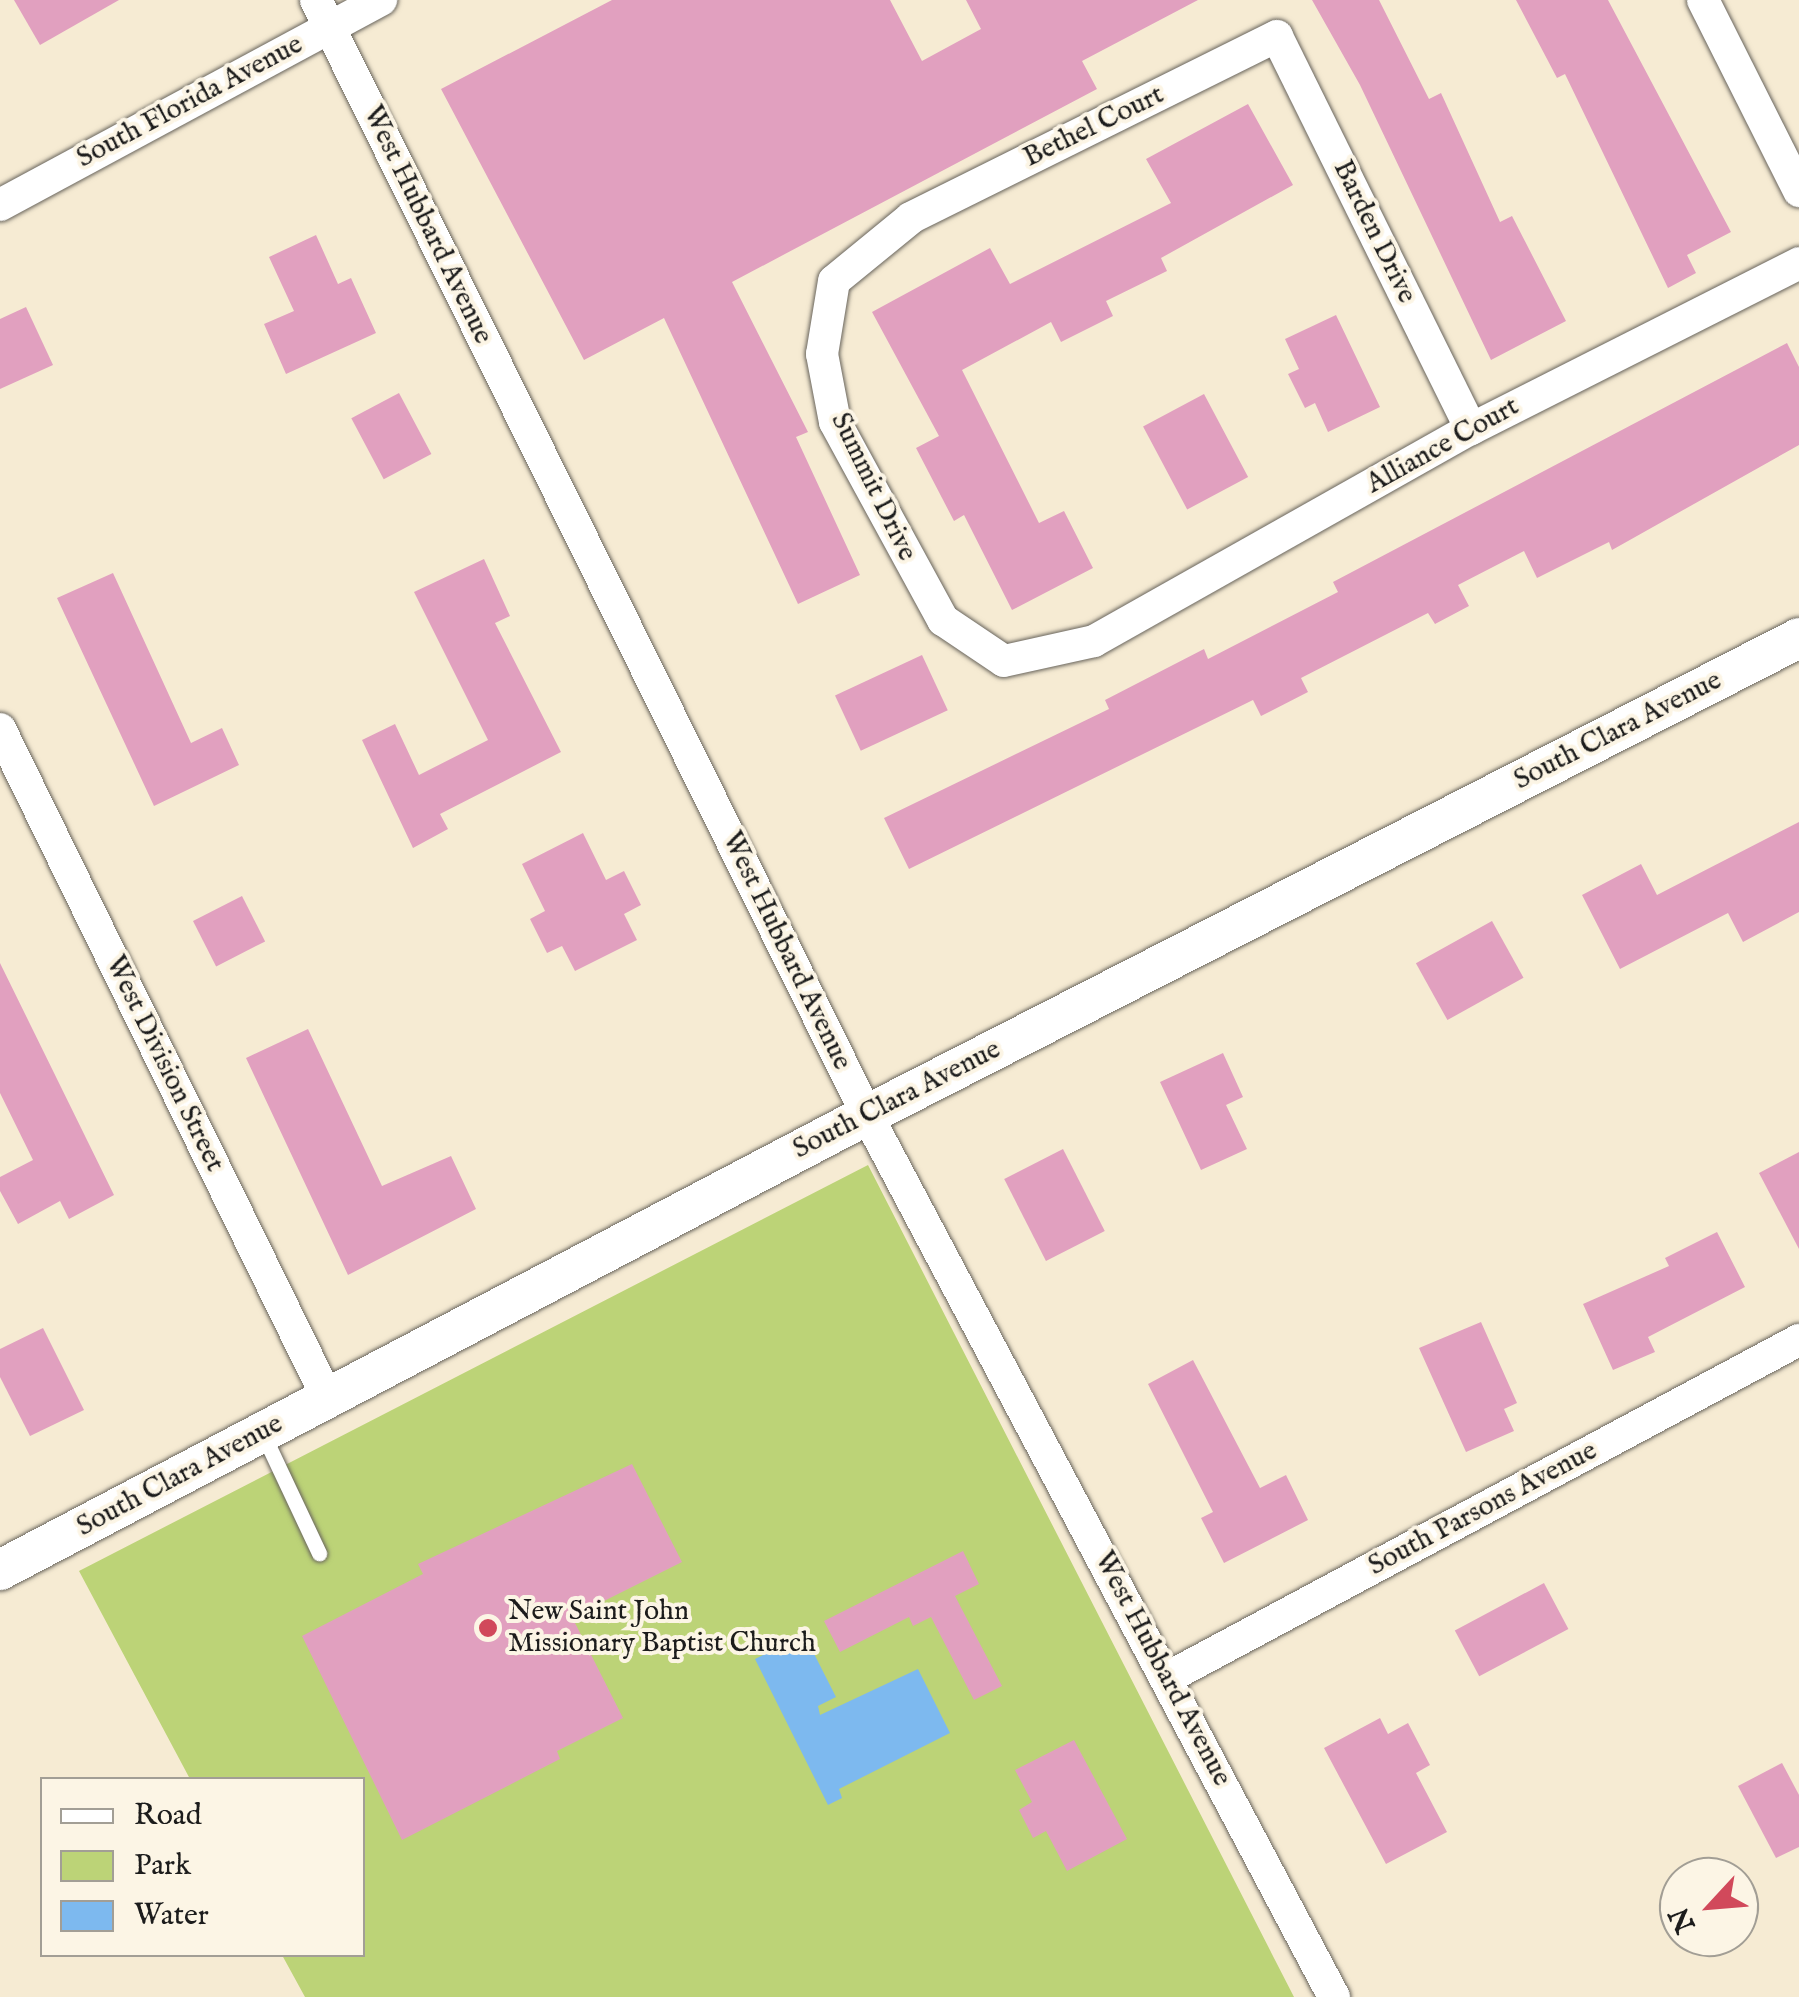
<!DOCTYPE html>
<style>
body{margin:0}
#map{position:relative;width:1799px;height:1997px;overflow:hidden;background:#f6ebd3;font-family:"IM FELL English",serif}
div>[style]{position:absolute}
[style*='--x']{left:calc(var(--x)*1px);top:calc(var(--y)*1px);width:calc(var(--w)*1px);rotate:calc(var(--a)*1deg)}
.green>*{inset:0;background:#bcd377}
.water>*{inset:0;background:#7db9ef}
.building>*{inset:0;background:#e1a0bf;transform-origin:0 0}
.roads{filter:drop-shadow(0 0 2px #68645c) drop-shadow(0 0 2px #68645c)}
.service>*{height:15px;margin:-7.5px;padding:0 7.5px;transform-origin:7.5px;border-radius:7.5px;background:#fff}
.minor>*{height:32px;margin:-16px;padding:0 16px;transform-origin:16px;border-radius:16px;background:#fff}
.tertiary>*{height:40px;margin:-20px;padding:0 20px;transform-origin:20px;border-radius:20px;background:#fff}
.dots>*{width:28px;height:28px;translate:-50% -50%;box-sizing:border-box;border:5px solid #fcf5e5;border-radius:50%}
span{translate:-50% -50%;white-space:nowrap;text-align:center;line-height:1.15;-webkit-text-stroke:8px #fcf5e5;paint-order:stroke}
.street-label{font-size:28px;color:#1c1c1c}
.poi-label{font-size:28px;color:#1c1c1c}
.left{translate:0 -50%;text-align:left}
.legend{position:absolute;left:40px;top:1777px;width:325px;height:180px;box-sizing:border-box;background:#fcf5e5;border:2px solid #a29e95;margin:0;padding:12px 18px;list-style:none;font-size:30px;color:#1c1c1c}
.legend li{display:flex;align-items:center;gap:20px;height:50px}
.legend b{width:50px;border:2px solid #a29e95}
.north{position:absolute;left:1659px;top:1857px;width:100px;height:100px;box-sizing:border-box;background:#fcf5e5;border:2px solid #a29e95;border-radius:50%;rotate:244deg;font-size:28px;font-weight:700;line-height:40px;text-align:center;color:#1c1c1c}
.north::after{content:'';display:block;margin:auto;width:35px;height:45px;background:#d1495b;clip-path:polygon(50% 0,100% 100%,50% 72%,0 100%)}
</style>
<div id="map">
<div class="green">
<div style="clip-path:polygon(868px 1165px,1294px 1997px,305px 1997px,282px 1955px,362px 1954px,362px 1780px,190px 1779px,79px 1571px)"></div>
</div>
<div class="water">
<div style="clip-path:polygon(804px 1634px,836px 1697px,818px 1706px,820px 1715px,918px 1669px,950px 1733px,839px 1789px,842px 1798px,828px 1805px,755px 1659px)"></div>
</div>
<div class="building">
<div style="clip-path:polygon(14px 0,119px 0,40px 45px)"></div>
<div style="clip-path:polygon(612px 0,890px 0,922px 61px,981px 29px,966px 0,1198px 0,1082px 61px,1097px 89px,732px 282px,808px 432px,796px 437px,860px 575px,798px 604px,664px 318px,584px 360px,441px 89px)"></div>
<div style="clip-path:polygon(1312px 0,1379px 0,1429px 99px,1441px 93px,1500px 222px,1512px 216px,1566px 321px,1491px 360px,1360px 85px)"></div>
<div style="clip-path:polygon(1516px 0,1608px 0,1731px 232px,1687px 255px,1696px 273px,1668px 288px,1565px 74px,1557px 78px)"></div>
<div style="clip-path:polygon(1248px 104px,1293px 185px,1161px 258px,1167px 271px,1106px 301px,1113px 316px,1061px 342px,1051px 322px,962px 370px,1039px 523px,1064px 511px,1093px 568px,1012px 610px,964px 515px,954px 521px,916px 448px,939px 436px,872px 312px,990px 248px,1010px 284px,1171px 203px,1146px 159px)"></div>
<div style="clip-path:polygon(316px 235px,338px 284px,351px 278px,376px 333px,286px 374px,264px 324px,294px 311px,269px 257px)"></div>
<div style="clip-path:polygon(26px 307px,53px 365px,0 389px,0 319px)"></div>
<div style="clip-path:polygon(1336px 315px,1380px 407px,1328px 432px,1315px 403px,1305px 408px,1288px 374px,1299px 369px,1285px 339px)"></div>
<div style="clip-path:polygon(1787px 343px,1799px 367px,1799px 445px,1612px 550px,1609px 542px,1537px 578px,1524px 551px,1458px 585px,1469px 606px,1435px 624px,1428px 613px,1301px 678px,1308px 692px,1261px 716px,1253px 700px,909px 869px,884px 818px,1109px 709px,1105px 700px,1204px 649px,1208px 659px,1338px 592px,1333px 582px)"></div>
<div style="left:399px;top:393px;width:69px;height:54px;rotate:62deg"></div>
<div style="left:1204px;top:394px;width:94px;height:69px;rotate:62deg"></div>
<div style="clip-path:polygon(484px 559px,510px 616px,495px 623px,561px 752px,440px 814px,448px 829px,413px 848px,362px 740px,395px 724px,419px 775px,488px 740px,414px 592px)"></div>
<div style="clip-path:polygon(113px 573px,191px 743px,222px 728px,239px 765px,154px 806px,57px 598px)"></div>
<div style="left:922px;top:655px;width:61px;height:96px;rotate:65deg"></div>
<div style="clip-path:polygon(1799px 822px,1799px 912px,1743px 942px,1728px 913px,1620px 969px,1582px 895px,1641px 864px,1657px 895px)"></div>
<div style="clip-path:polygon(583px 833px,606px 880px,624px 871px,641px 905px,624px 914px,637px 940px,575px 971px,562px 946px,547px 953px,530px 919px,545px 911px,522px 864px)"></div>
<div style="left:242px;top:896px;width:51px;height:55px;rotate:63deg"></div>
<div style="left:1492px;top:921px;width:65px;height:87px;rotate:61deg"></div>
<div style="clip-path:polygon(0 963px,114px 1195px,69px 1219px,60px 1201px,18px 1224px,0 1191px,0 1177px,33px 1160px,0 1093px)"></div>
<div style="clip-path:polygon(308px 1029px,382px 1186px,451px 1156px,476px 1209px,348px 1275px,246px 1058px)"></div>
<div style="clip-path:polygon(1223px 1053px,1243px 1097px,1226px 1105px,1247px 1149px,1201px 1170px,1160px 1082px)"></div>
<div style="left:1063px;top:1149px;width:92px;height:66px;rotate:63deg"></div>
<div style="clip-path:polygon(1799px 1152px,1799px 1249px,1759px 1173px)"></div>
<div style="clip-path:polygon(1717px 1232px,1745px 1287px,1648px 1337px,1655px 1352px,1613px 1370px,1583px 1304px,1669px 1266px,1665px 1258px)"></div>
<div style="clip-path:polygon(1481px 1322px,1517px 1403px,1504px 1409px,1514px 1431px,1466px 1452px,1419px 1348px)"></div>
<div style="clip-path:polygon(43px 1328px,84px 1410px,30px 1436px,0 1377px,0 1349px)"></div>
<div style="clip-path:polygon(1193px 1360px,1260px 1488px,1286px 1475px,1308px 1520px,1224px 1563px,1201px 1518px,1213px 1512px,1148px 1384px)"></div>
<div style="clip-path:polygon(632px 1464px,682px 1562px,572px 1617px,623px 1718px,557px 1751px,560px 1759px,402px 1840px,302px 1636px,423px 1574px,418px 1564px)"></div>
<div style="clip-path:polygon(963px 1551px,979px 1584px,955px 1596px,1002px 1686px,974px 1700px,931px 1617px,913px 1626px,909px 1617px,840px 1652px,824px 1621px)"></div>
<div style="left:1544px;top:1583px;width:52px;height:101px;rotate:62deg"></div>
<div style="clip-path:polygon(1380px 1718px,1388px 1734px,1408px 1723px,1430px 1765px,1416px 1773px,1447px 1832px,1386px 1864px,1324px 1748px)"></div>
<div style="clip-path:polygon(1074px 1740px,1127px 1839px,1067px 1871px,1046px 1831px,1033px 1838px,1019px 1810px,1032px 1802px,1015px 1770px)"></div>
<div style="clip-path:polygon(1782px 1763px,1799px 1795px,1799px 1847px,1776px 1858px,1738px 1786px)"></div>
</div>
<div class="roads">
<div class="service">
<div style="--x:263;--y:1434;--w:132;--a:64.8"></div>
</div>
<div class="minor">
<div style="--x:316;--y:0;--w:1244;--a:63.7"></div>
<div style="--x:867;--y:1115;--w:998;--a:62.1"></div>
<div style="--x:1703;--y:0;--w:214;--a:63.3"></div>
<div style="--x:0;--y:205;--w:433;--a:-28.3"></div>
<div style="--x:1471;--y:429;--w:438;--a:-116.3"></div>
<div style="--x:1277;--y:36;--w:409;--a:153.6"></div>
<div style="--x:911;--y:218;--w:99;--a:140.7"></div>
<div style="--x:834;--y:281;--w:74;--a:99.3"></div>
<div style="--x:822;--y:354;--w:69;--a:79.2"></div>
<div style="--x:835;--y:422;--w:226;--a:61.4"></div>
<div style="--x:943;--y:620;--w:73;--a:33.9"></div>
<div style="--x:1004;--y:661;--w:92;--a:-12.5"></div>
<div style="--x:1094;--y:641;--w:433;--a:-29.4"></div>
<div style="--x:1471;--y:429;--w:368;--a:-26.8"></div>
<div style="--x:0;--y:729;--w:746;--a:63.92"></div>
<div style="--x:1167;--y:1678;--w:717;--a:-28.14"></div>
</div>
<div class="tertiary">
<div style="--x:0;--y:1570;--w:979;--a:-27.69"></div>
<div style="--x:867;--y:1115;--w:1047;--a:-27.1"></div>
</div>
</div>
<div class="dots">
<div style="left:488px;top:1628px;background:#d1495b"></div>
</div>
<div class="street-label">
<span style="left:190px;top:102px;rotate:-28deg">South Florida Avenue</span>
<span style="left:1094px;top:127px;rotate:-26deg">Bethel Court</span>
<span style="left:427px;top:225px;rotate:64deg">West Hubbard Avenue</span>
<span style="left:1374px;top:232px;rotate:64deg">Barden Drive</span>
<span style="left:1443px;top:446px;rotate:-29deg">Alliance Court</span>
<span style="left:873px;top:487px;rotate:64deg">Summit Drive</span>
<span style="left:1618px;top:731px;rotate:-27deg">South Clara Avenue</span>
<span style="left:786px;top:951px;rotate:64deg">West Hubbard Avenue</span>
<span style="left:164px;top:1064px;rotate:64deg">West Division Street</span>
<span style="left:897px;top:1100px;rotate:-27deg">South Clara Avenue</span>
<span style="left:180px;top:1476px;rotate:-28deg">South Clara Avenue</span>
<span style="left:1483px;top:1509px;rotate:-28deg">South Parsons Avenue</span>
<span style="left:1162px;top:1669px;rotate:62deg">West Hubbard Avenue</span>
</div>
<div class="poi-label">
<span class="left" style="left:508px;top:1628px">New Saint John<br>Missionary Baptist Church</span>
</div>
<ul class="legend">
<li><b style="height:12px;background:#fff"></b>Road</li>
<li><b style="height:28px;background:#bcd377"></b>Park</li>
<li><b style="height:28px;background:#7db9ef"></b>Water</li>
</ul>
<div class="north">N</div>
</div>
